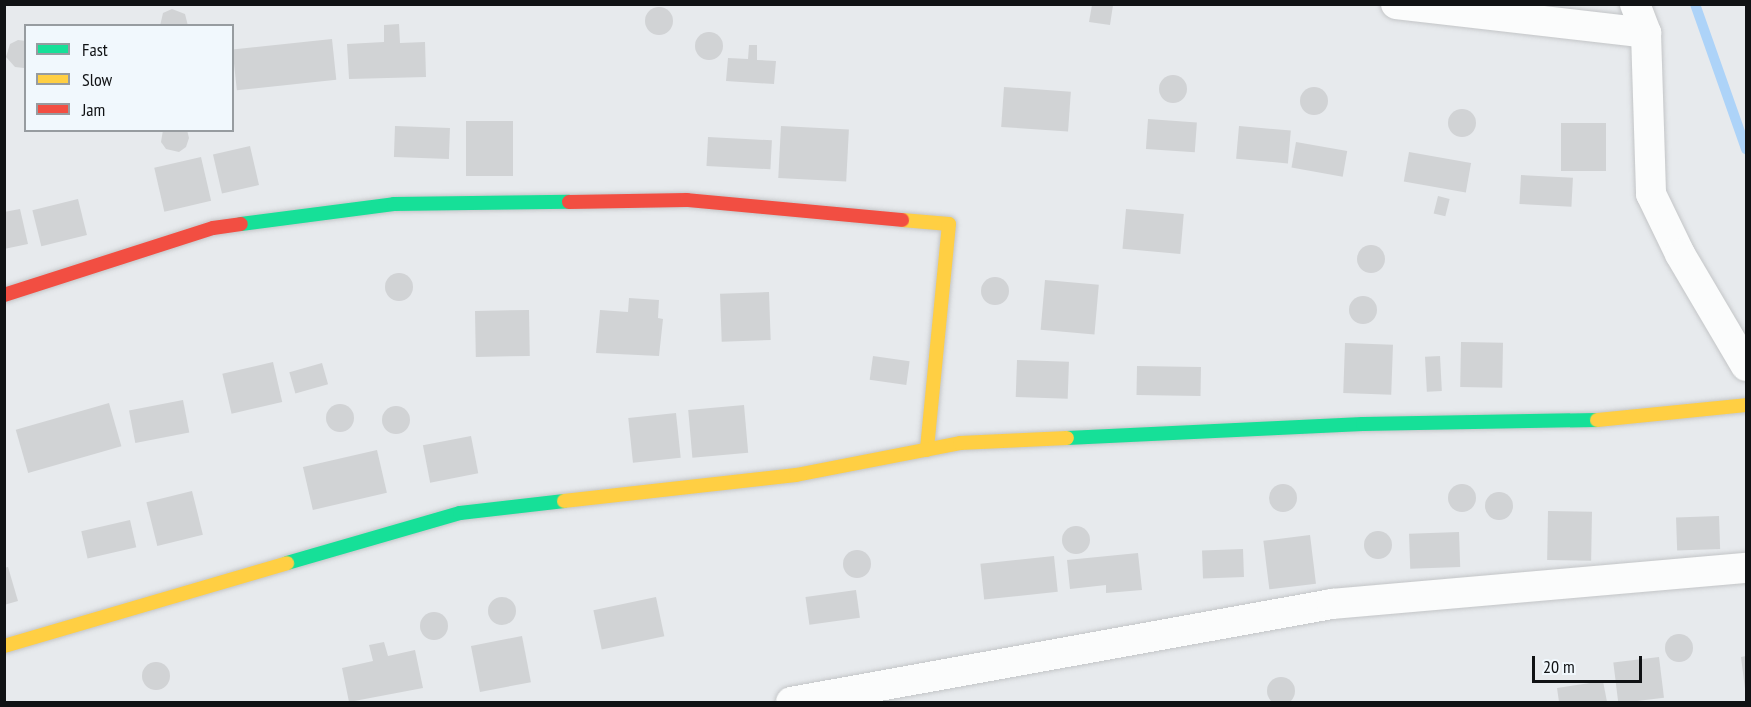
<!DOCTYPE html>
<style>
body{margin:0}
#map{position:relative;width:1751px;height:707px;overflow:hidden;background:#e7eaed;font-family:"PT Sans Narrow",sans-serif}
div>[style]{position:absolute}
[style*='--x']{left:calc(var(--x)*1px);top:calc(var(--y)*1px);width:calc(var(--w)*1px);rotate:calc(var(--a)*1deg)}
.stream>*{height:10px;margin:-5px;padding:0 5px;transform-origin:5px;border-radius:5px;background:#add3f8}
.building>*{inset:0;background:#d1d3d5;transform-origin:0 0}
.round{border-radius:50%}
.roads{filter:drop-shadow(0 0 2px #c3c5c7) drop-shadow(0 0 2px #c3c5c7)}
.street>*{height:30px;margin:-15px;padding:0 15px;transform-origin:15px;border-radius:15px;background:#fbfcfc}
.fast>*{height:14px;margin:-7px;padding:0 7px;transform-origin:7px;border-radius:7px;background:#16e098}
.slow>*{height:14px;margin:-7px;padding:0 7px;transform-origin:7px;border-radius:7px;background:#ffcf43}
.jam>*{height:14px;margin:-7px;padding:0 7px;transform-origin:7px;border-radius:7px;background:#f24e42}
span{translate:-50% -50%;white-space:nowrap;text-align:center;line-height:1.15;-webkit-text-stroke:4.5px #f1f8fd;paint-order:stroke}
.frame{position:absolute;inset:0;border:6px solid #101214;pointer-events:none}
.legend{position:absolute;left:24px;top:24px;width:210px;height:108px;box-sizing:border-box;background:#f1f8fd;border:2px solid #979ca0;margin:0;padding:8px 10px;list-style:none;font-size:18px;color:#101214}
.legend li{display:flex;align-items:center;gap:12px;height:30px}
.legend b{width:30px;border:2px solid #979ca0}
.scale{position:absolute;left:1532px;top:656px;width:110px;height:27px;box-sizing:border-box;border:3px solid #101214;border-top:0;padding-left:8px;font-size:18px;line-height:21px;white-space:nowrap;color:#101214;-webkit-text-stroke:4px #f1f8fd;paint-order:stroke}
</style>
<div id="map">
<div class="stream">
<div style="--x:1695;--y:4;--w:154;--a:70.6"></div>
</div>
<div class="building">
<div style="clip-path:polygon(1092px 5px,1113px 5px,1110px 25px,1089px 22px)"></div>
<div class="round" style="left:645px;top:7px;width:28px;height:28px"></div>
<div style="clip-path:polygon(172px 9px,185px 14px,188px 26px,160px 26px,163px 13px)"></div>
<div style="clip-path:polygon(399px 24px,400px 43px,425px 42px,426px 77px,349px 79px,347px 44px,384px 42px,384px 25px)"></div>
<div class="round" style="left:695px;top:32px;width:28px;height:28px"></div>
<div style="left:332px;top:39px;width:41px;height:100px;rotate:84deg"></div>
<div style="clip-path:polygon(18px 40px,26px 41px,24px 68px,15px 67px,6px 57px,10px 44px)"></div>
<div style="clip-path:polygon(749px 45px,757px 45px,757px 60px,776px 61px,774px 84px,726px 81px,728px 58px,748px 59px)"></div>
<div class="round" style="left:1159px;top:75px;width:28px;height:28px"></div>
<div class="round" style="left:1300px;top:87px;width:28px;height:28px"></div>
<div style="left:1004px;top:87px;width:67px;height:40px;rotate:4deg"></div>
<div class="round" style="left:1448px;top:109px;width:28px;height:28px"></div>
<div style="left:1148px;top:119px;width:49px;height:30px;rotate:4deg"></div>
<div style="left:466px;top:121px;width:47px;height:55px"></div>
<div style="left:1561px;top:123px;width:45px;height:48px"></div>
<div style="left:395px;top:126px;width:55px;height:31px;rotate:2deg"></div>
<div style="left:781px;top:126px;width:68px;height:52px;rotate:3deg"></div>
<div style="left:1239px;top:126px;width:52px;height:33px;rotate:5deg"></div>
<div style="clip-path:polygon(163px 130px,187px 130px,189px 138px,186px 147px,179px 152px,166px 149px,161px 142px)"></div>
<div style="left:708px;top:137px;width:64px;height:29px;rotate:3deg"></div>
<div style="left:1296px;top:142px;width:52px;height:26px;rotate:10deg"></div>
<div style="left:250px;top:146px;width:40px;height:38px;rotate:77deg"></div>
<div style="left:1409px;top:152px;width:63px;height:30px;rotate:10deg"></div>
<div style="left:201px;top:157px;width:45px;height:48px;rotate:77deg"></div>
<div style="left:1521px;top:175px;width:52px;height:29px;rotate:3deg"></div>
<div style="left:1438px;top:196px;width:12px;height:18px;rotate:14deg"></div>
<div style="left:78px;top:199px;width:37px;height:47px;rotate:76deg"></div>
<div style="clip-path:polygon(20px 209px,28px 244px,4px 249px,4px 212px)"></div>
<div style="left:1126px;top:209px;width:58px;height:40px;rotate:5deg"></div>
<div class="round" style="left:1357px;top:245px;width:28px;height:28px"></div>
<div class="round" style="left:385px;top:273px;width:28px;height:28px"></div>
<div class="round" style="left:981px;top:277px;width:28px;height:28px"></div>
<div style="left:1045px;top:280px;width:54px;height:50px;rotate:5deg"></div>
<div style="left:769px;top:292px;width:48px;height:49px;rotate:88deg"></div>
<div class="round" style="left:1349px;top:296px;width:28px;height:28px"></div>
<div style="clip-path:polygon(629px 298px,659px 300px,658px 318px,663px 319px,659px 356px,596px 353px,600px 310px,628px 312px)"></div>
<div style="left:529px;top:310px;width:46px;height:54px;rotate:89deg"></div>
<div style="left:1461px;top:342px;width:42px;height:45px;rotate:1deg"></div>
<div style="left:1345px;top:343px;width:48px;height:50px;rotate:2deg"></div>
<div style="left:873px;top:356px;width:37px;height:24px;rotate:8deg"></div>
<div style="left:1440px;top:356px;width:35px;height:15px;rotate:87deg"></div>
<div style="left:1017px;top:360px;width:52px;height:37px;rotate:2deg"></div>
<div style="left:273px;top:362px;width:41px;height:52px;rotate:77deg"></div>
<div style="left:322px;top:363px;width:22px;height:34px;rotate:74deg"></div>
<div style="left:1137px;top:366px;width:64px;height:29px;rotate:1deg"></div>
<div style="left:183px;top:400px;width:33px;height:55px;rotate:79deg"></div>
<div style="left:109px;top:403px;width:45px;height:97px;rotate:74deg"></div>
<div class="round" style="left:326px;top:404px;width:28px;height:28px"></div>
<div style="left:744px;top:405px;width:48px;height:56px;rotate:85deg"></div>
<div class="round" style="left:382px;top:406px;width:28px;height:28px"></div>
<div style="left:676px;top:413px;width:45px;height:48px;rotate:84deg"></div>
<div style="left:471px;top:436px;width:38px;height:49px;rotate:79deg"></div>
<div style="left:377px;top:450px;width:44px;height:76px;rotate:77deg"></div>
<div class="round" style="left:1269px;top:484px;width:28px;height:28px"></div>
<div class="round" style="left:1448px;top:484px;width:28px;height:28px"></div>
<div style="left:192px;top:491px;width:45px;height:47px;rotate:76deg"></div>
<div class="round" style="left:1485px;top:492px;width:28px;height:28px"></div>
<div style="left:1548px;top:511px;width:44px;height:49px;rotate:1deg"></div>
<div style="left:1719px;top:516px;width:33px;height:43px;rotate:88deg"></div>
<div style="left:130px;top:520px;width:28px;height:50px;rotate:77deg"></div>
<div class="round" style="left:1062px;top:526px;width:28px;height:28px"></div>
<div class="round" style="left:1364px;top:531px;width:28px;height:28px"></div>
<div style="left:1459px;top:532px;width:35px;height:50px;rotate:88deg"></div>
<div style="left:1310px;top:535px;width:49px;height:47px;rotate:83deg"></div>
<div style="left:1243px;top:549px;width:28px;height:41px;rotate:88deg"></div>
<div class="round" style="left:843px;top:550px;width:28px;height:28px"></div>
<div style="clip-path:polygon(1138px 553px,1142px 590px,1106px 593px,1106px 585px,1070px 589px,1067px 560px)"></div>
<div style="left:1054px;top:556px;width:36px;height:74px;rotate:84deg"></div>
<div style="clip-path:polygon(8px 567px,18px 601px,4px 605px,4px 568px)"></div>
<div style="left:856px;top:590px;width:28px;height:51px;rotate:82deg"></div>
<div class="round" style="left:488px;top:597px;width:28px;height:28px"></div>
<div style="left:656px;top:597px;width:40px;height:64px;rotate:78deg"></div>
<div class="round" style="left:420px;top:612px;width:28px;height:28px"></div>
<div class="round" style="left:1665px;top:634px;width:28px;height:28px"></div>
<div style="left:522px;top:636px;width:47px;height:52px;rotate:79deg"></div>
<div style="clip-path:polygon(384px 642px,388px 656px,415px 650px,423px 688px,349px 702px,342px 668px,373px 661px,369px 645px)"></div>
<div style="clip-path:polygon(1746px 656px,1746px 689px,1745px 689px,1741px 657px)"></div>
<div style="left:1659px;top:657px;width:41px;height:46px;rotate:83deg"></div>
<div class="round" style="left:142px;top:662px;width:28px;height:28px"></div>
<div class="round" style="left:1267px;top:677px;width:28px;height:28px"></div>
<div style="clip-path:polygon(1603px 681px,1607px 702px,1559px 702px,1557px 688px)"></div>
</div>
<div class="roads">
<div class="street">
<div style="--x:1396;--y:4;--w:252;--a:6.6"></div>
<div style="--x:1635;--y:4;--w:31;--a:69"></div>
<div style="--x:1646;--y:33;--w:161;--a:88.2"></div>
<div style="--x:1651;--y:194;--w:67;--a:64.2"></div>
<div style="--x:1680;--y:254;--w:130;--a:59.5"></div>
<div style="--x:791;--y:702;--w:550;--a:-10.27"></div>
<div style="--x:1332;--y:604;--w:416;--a:-5"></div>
</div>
<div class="fast">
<div style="--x:241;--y:224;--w:154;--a:-7.4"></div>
<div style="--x:394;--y:204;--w:175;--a:-0.7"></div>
<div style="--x:1067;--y:438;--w:296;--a:-2.7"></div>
<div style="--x:1363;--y:424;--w:234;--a:-1"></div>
<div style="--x:287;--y:563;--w:180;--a:-16.1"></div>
<div style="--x:460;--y:513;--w:105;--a:-6.6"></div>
</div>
<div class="slow">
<div style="--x:902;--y:220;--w:47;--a:4.9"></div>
<div style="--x:949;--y:224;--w:227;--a:95.6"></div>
<div style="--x:1597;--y:420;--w:150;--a:-5.7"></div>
<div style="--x:564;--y:501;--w:233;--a:-6.4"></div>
<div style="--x:796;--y:475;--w:167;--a:-11"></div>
<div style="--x:960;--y:443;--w:107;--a:-2.7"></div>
<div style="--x:4;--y:646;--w:295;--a:-16.3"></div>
</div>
<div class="jam">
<div style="--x:569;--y:202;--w:118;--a:-1"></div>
<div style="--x:687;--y:200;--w:216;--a:5.3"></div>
<div style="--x:4;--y:295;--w:219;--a:-17.8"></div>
<div style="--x:213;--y:228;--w:28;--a:-8"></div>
</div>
</div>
<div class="frame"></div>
<ul class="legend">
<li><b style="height:8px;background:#16e098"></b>Fast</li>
<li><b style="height:8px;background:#ffcf43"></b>Slow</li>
<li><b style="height:8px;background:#f24e42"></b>Jam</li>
</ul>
<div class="scale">20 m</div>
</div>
